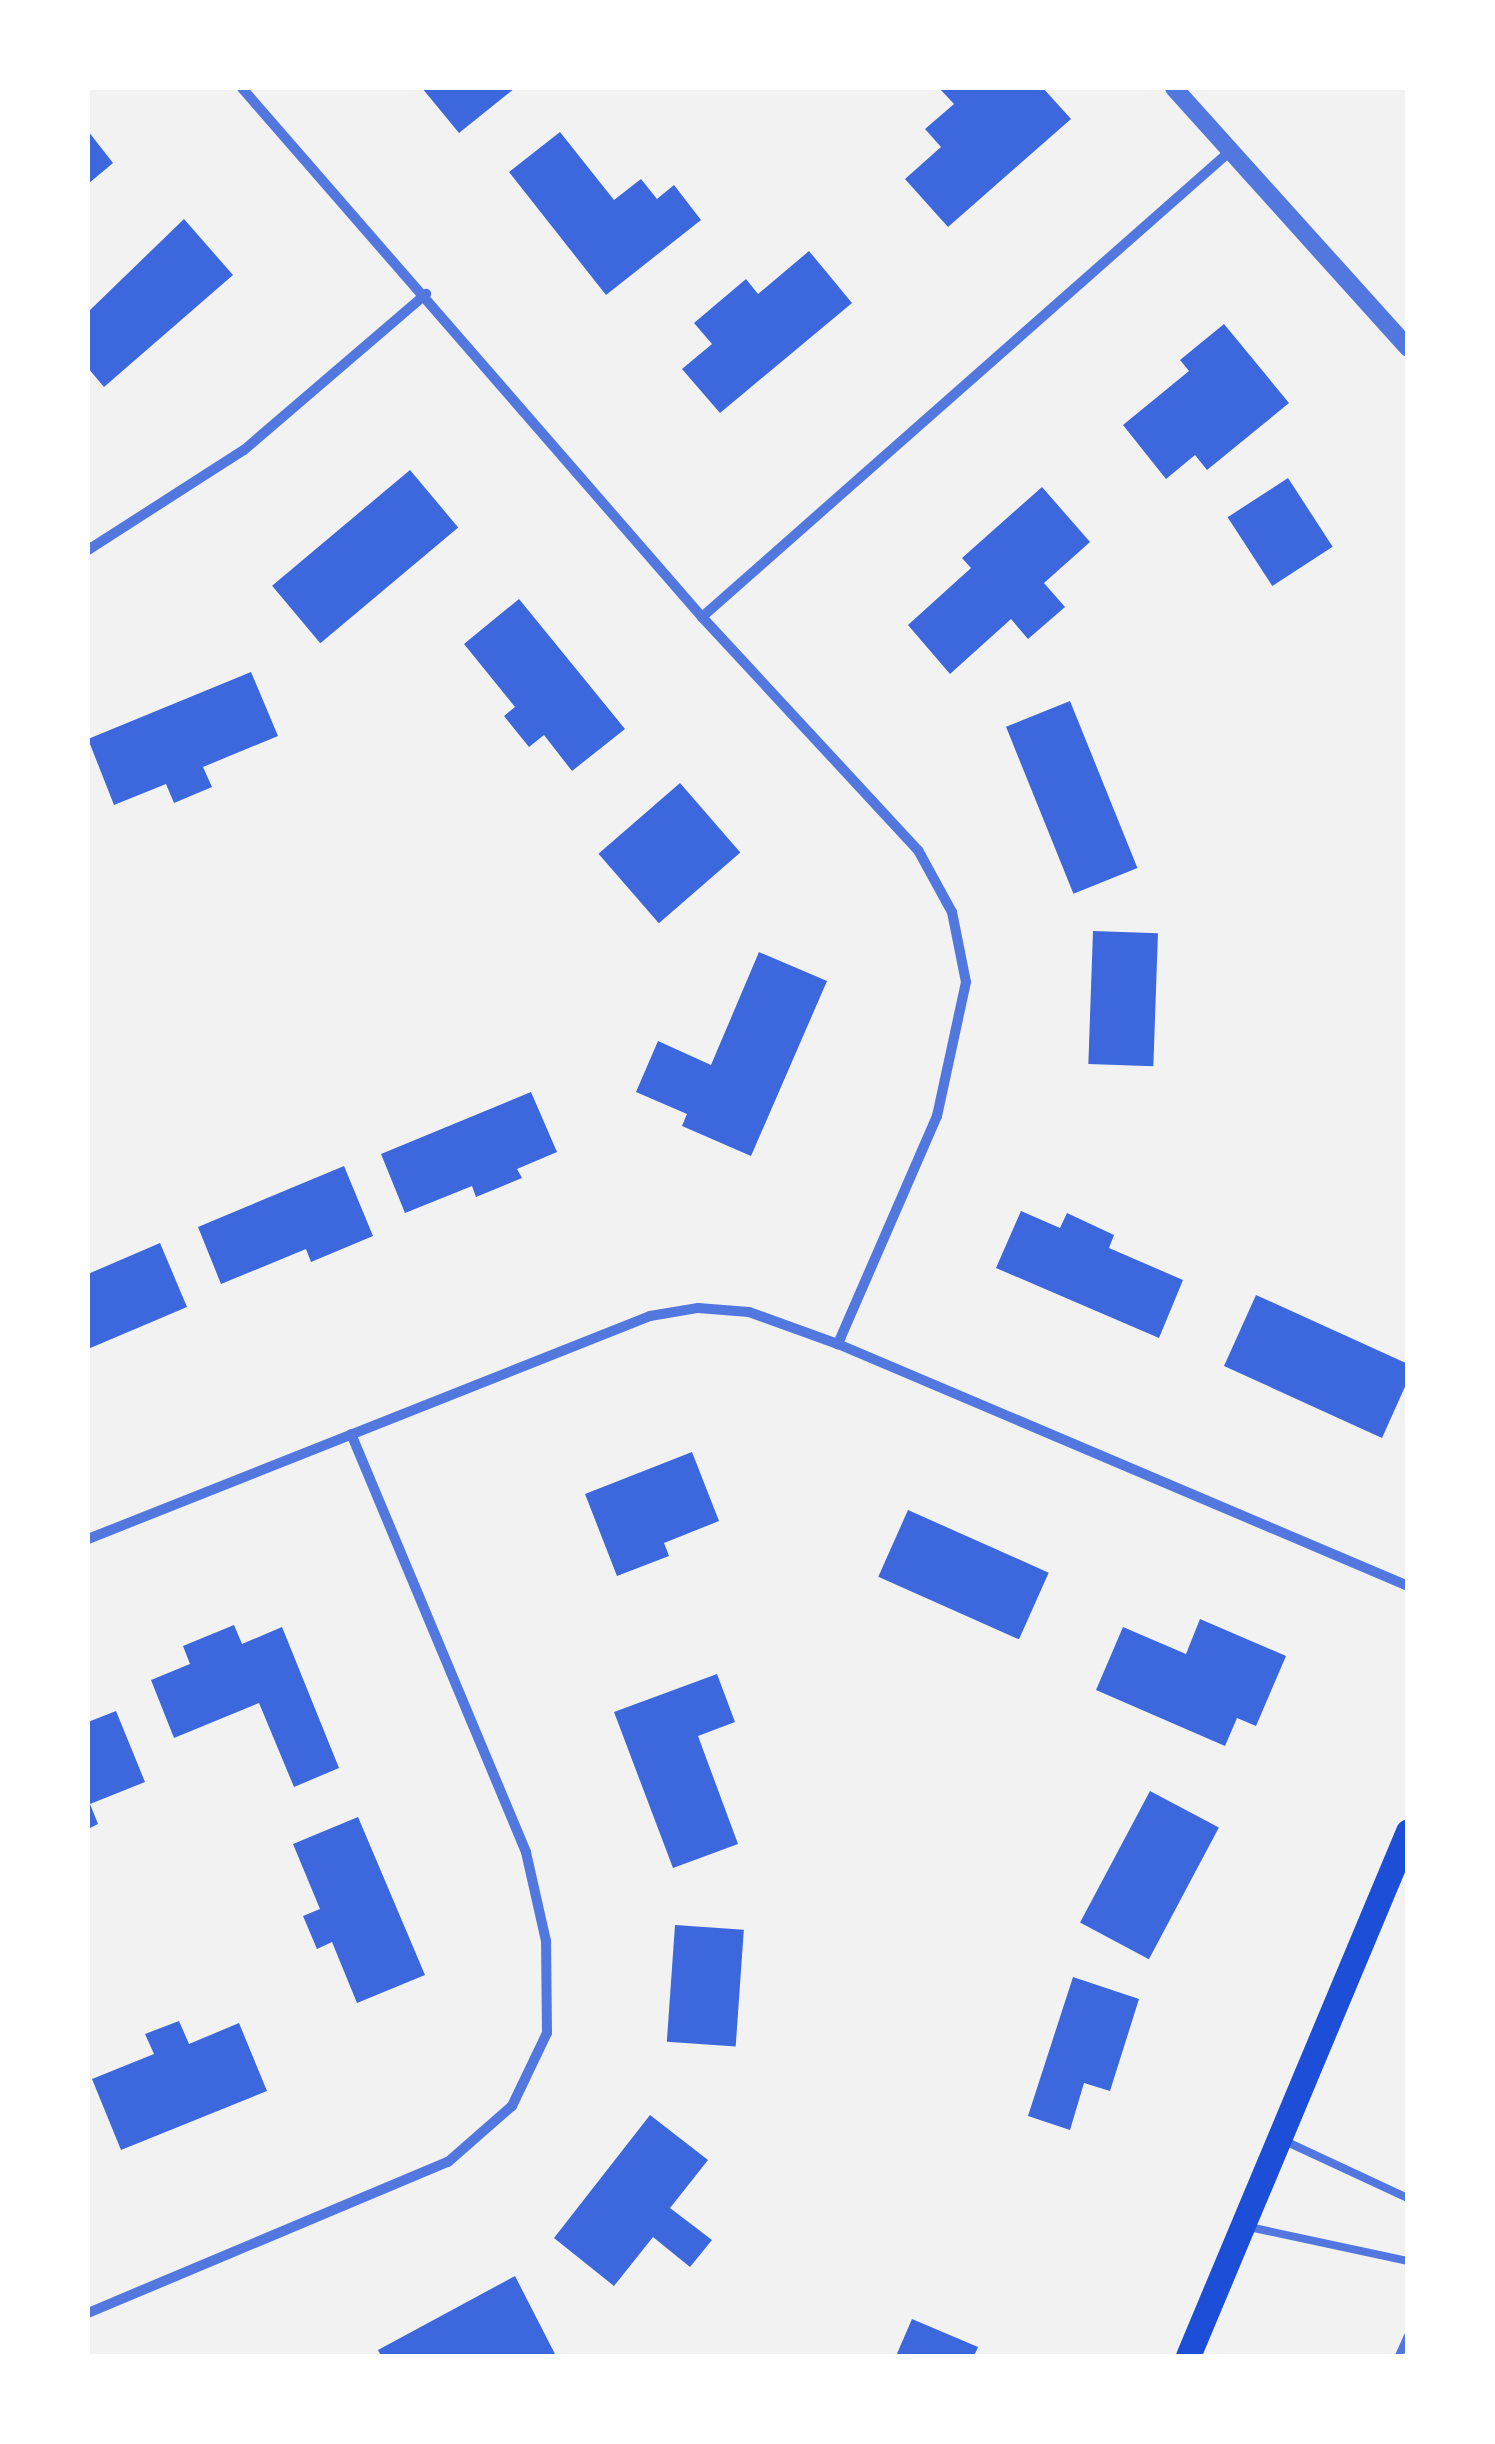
<!DOCTYPE html>
<style>
body{margin:0}
#map{position:relative;width:1495px;height:2444px;overflow:hidden;background:#f2f2f2;font-family:"Roboto Serif",serif}
div>[style]{position:absolute}
[style*='--x']{left:calc(var(--x)*1px);top:calc(var(--y)*1px);width:calc(var(--w)*1px);rotate:calc(var(--a)*1deg)}
.building>*{inset:0;background:#3d67dc;transform-origin:0 0}
.service>*{height:8px;margin:-4px;padding:0 4px;transform-origin:4px;border-radius:4px;background:#5277de}
.minor>*{height:10px;margin:-5px;padding:0 5px;transform-origin:5px;border-radius:5px;background:#5277de}
.tertiary>*{height:18px;margin:-9px;padding:0 9px;transform-origin:9px;border-radius:9px;background:#5277de}
.primary>*{height:25px;margin:-12.5px;padding:0 12.5px;transform-origin:12.5px;border-radius:12.5px;background:#1d4ed8}
span{translate:-50% -50%;white-space:nowrap;text-align:center;line-height:1.15;-webkit-text-stroke:8px #fff;paint-order:stroke}
.frame{position:absolute;inset:0;border:90px solid #fff;pointer-events:none}
</style>
<div id="map">
<div class="building">
<div style="clip-path:polygon(422px 88px,515px 88px,459px 133px)"></div>
<div style="clip-path:polygon(939px 88px,1043px 88px,1071px 119px,948px 227px,905px 179px,941px 147px,925px 129px,954px 104px)"></div>
<div style="clip-path:polygon(88px 131px,113px 163px,88px 184px)"></div>
<div style="clip-path:polygon(560px 132px,614px 200px,641px 179px,657px 199px,674px 185px,701px 220px,606px 295px,509px 172px)"></div>
<div style="clip-path:polygon(184px 219px,233px 275px,104px 387px,88px 368px,88px 312px)"></div>
<div style="clip-path:polygon(809px 251px,852px 303px,720px 413px,682px 369px,712px 344px,694px 323px,746px 279px,758px 294px)"></div>
<div style="clip-path:polygon(1224px 324px,1289px 403px,1207px 470px,1195px 455px,1166px 479px,1123px 425px,1189px 371px,1180px 360px)"></div>
<div style="left:410px;top:470px;width:75px;height:180px;rotate:50deg"></div>
<div style="left:1288px;top:478px;width:82px;height:72px;rotate:57deg"></div>
<div style="clip-path:polygon(1042px 487px,1090px 542px,1044px 583px,1065px 607px,1028px 639px,1011px 619px,950px 674px,908px 625px,971px 568px,962px 558px)"></div>
<div style="clip-path:polygon(519px 599px,625px 729px,572px 771px,544px 735px,529px 747px,504px 716px,515px 707px,464px 644px)"></div>
<div style="clip-path:polygon(251px 672px,278px 736px,203px 767px,212px 787px,174px 803px,166px 784px,114px 805px,88px 739px)"></div>
<div style="left:1070px;top:701px;width:180px;height:69px;rotate:68deg"></div>
<div style="left:680px;top:783px;width:92px;height:108px;rotate:49deg"></div>
<div style="left:1093px;top:931px;width:65px;height:133px;rotate:2deg"></div>
<div style="clip-path:polygon(759px 952px,827px 981px,751px 1156px,682px 1126px,687px 1114px,636px 1092px,658px 1041px,711px 1065px)"></div>
<div style="clip-path:polygon(531px 1092px,557px 1152px,517px 1169px,522px 1178px,476px 1197px,472px 1186px,405px 1213px,381px 1154px)"></div>
<div style="clip-path:polygon(344px 1166px,373px 1236px,311px 1262px,306px 1249px,221px 1284px,198px 1227px)"></div>
<div style="clip-path:polygon(1021px 1211px,1060px 1228px,1067px 1213px,1114px 1235px,1109px 1248px,1183px 1280px,1159px 1338px,996px 1268px)"></div>
<div style="clip-path:polygon(160px 1243px,187px 1307px,88px 1349px,88px 1274px)"></div>
<div style="clip-path:polygon(1256px 1295px,1408px 1364px,1408px 1380px,1382px 1438px,1224px 1366px)"></div>
<div style="clip-path:polygon(692px 1452px,719px 1521px,664px 1543px,669px 1556px,617px 1576px,585px 1494px)"></div>
<div style="left:908px;top:1510px;width:154px;height:73px;rotate:24deg"></div>
<div style="clip-path:polygon(1200px 1619px,1286px 1656px,1256px 1726px,1237px 1718px,1225px 1746px,1096px 1690px,1123px 1627px,1186px 1654px)"></div>
<div style="clip-path:polygon(234px 1625px,242px 1644px,282px 1627px,339px 1768px,294px 1787px,259px 1703px,174px 1738px,151px 1680px,190px 1664px,183px 1646px)"></div>
<div style="clip-path:polygon(717px 1674px,735px 1722px,698px 1736px,738px 1844px,673px 1868px,614px 1712px)"></div>
<div style="clip-path:polygon(116px 1711px,145px 1782px,90px 1804px,98px 1824px,88px 1829px,88px 1722px)"></div>
<div style="left:1150px;top:1791px;width:78px;height:149px;rotate:28deg"></div>
<div style="clip-path:polygon(358px 1817px,425px 1975px,357px 2003px,332px 1942px,317px 1949px,303px 1916px,320px 1909px,293px 1844px)"></div>
<div style="left:675px;top:1925px;width:69px;height:117px;rotate:4deg"></div>
<div style="clip-path:polygon(1073px 1977px,1139px 1999px,1110px 2091px,1084px 2083px,1070px 2130px,1028px 2116px)"></div>
<div style="clip-path:polygon(179px 2021px,189px 2044px,239px 2023px,267px 2091px,121px 2150px,92px 2079px,154px 2054px,145px 2034px)"></div>
<div style="clip-path:polygon(650px 2115px,708px 2160px,670px 2208px,712px 2240px,690px 2267px,653px 2237px,614px 2286px,554px 2238px)"></div>
<div style="clip-path:polygon(515px 2276px,556px 2356px,381px 2356px,378px 2350px)"></div>
<div style="clip-path:polygon(912px 2319px,978px 2347px,974px 2356px,896px 2356px)"></div>
</div>
<div class="service">
<div style="--x:1285;--y:2141;--w:136;--a:24.9"></div>
<div style="--x:1249;--y:2227;--w:163;--a:12.1"></div>
<div style="--x:1399;--y:2356;--w:22;--a:-66"></div>
</div>
<div class="minor">
<div style="--x:242;--y:88;--w:701;--a:48.99"></div>
<div style="--x:702;--y:617;--w:318;--a:47.2"></div>
<div style="--x:918;--y:850;--w:71;--a:61.3"></div>
<div style="--x:952;--y:912;--w:71;--a:78.7"></div>
<div style="--x:966;--y:982;--w:137;--a:102.2"></div>
<div style="--x:937;--y:1116;--w:249;--a:113.5"></div>
<div style="--x:88;--y:550;--w:185;--a:-32.7"></div>
<div style="--x:244;--y:450;--w:240;--a:-40.6"></div>
<div style="--x:702;--y:617;--w:703;--a:-41.42"></div>
<div style="--x:88;--y:1539;--w:605;--a:-21.64"></div>
<div style="--x:650;--y:1316;--w:49;--a:-9.5"></div>
<div style="--x:698;--y:1308;--w:51;--a:4.5"></div>
<div style="--x:749;--y:1312;--w:95;--a:19.8"></div>
<div style="--x:838;--y:1344;--w:619;--a:23"></div>
<div style="--x:88;--y:2313;--w:390;--a:-22.8"></div>
<div style="--x:448;--y:2162;--w:85;--a:-41.2"></div>
<div style="--x:512;--y:2106;--w:81;--a:-64.4"></div>
<div style="--x:547;--y:2033;--w:92;--a:-90.6"></div>
<div style="--x:546;--y:1941;--w:91;--a:-102.7"></div>
<div style="--x:526;--y:1852;--w:453;--a:-112.7"></div>
</div>
<div class="tertiary">
<div style="--x:1174;--y:88;--w:350;--a:48"></div>
</div>
<div class="primary">
<div style="--x:1188;--y:2356;--w:569;--a:-67.26"></div>
</div>
<div class="frame"></div>
</div>
